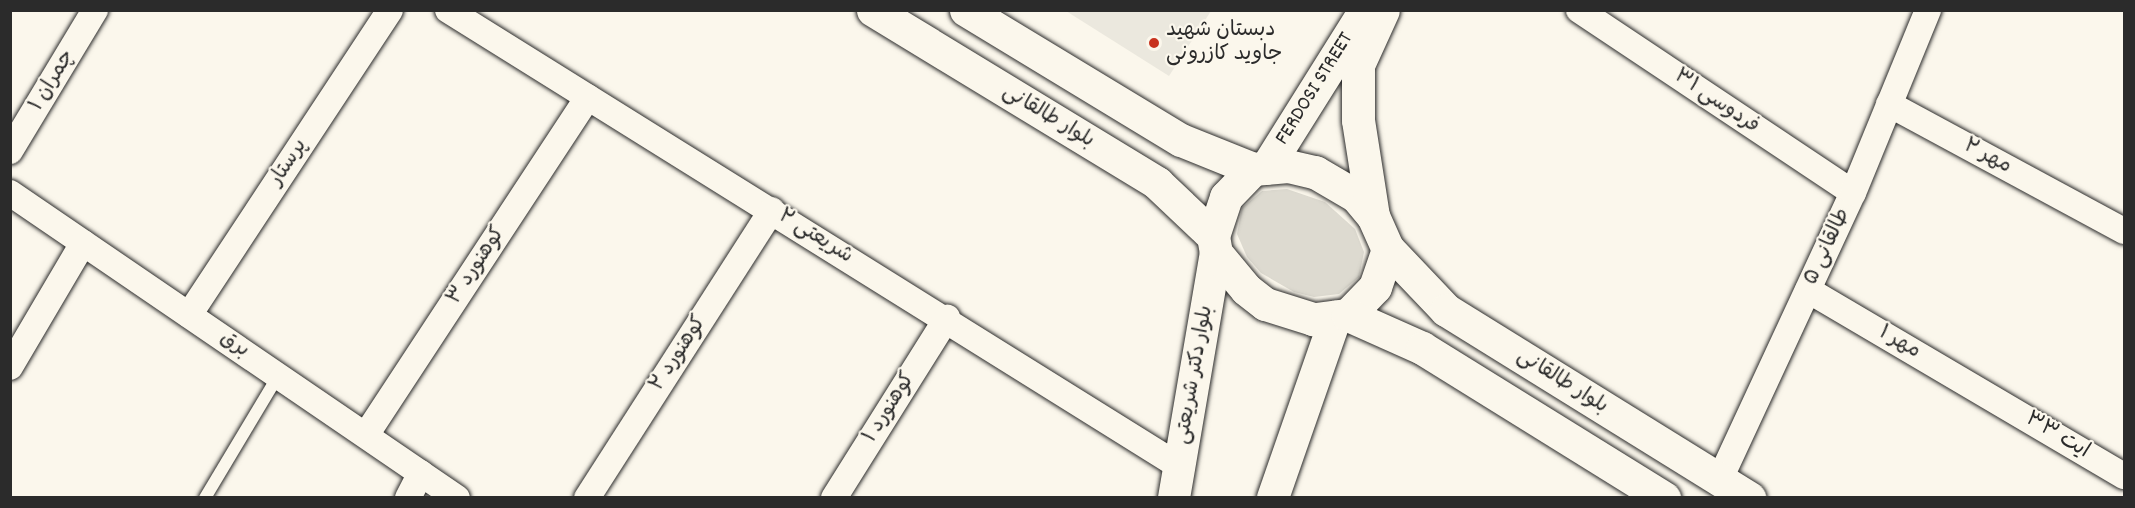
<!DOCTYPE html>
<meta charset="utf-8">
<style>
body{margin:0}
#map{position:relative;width:2135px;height:508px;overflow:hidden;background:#fbf7ec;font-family:Dekko,"Playpen Sans Arabic",sans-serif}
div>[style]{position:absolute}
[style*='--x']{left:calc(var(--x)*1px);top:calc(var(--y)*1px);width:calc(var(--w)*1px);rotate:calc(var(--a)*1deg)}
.built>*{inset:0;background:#ebe8de}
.green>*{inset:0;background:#dddad0}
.roads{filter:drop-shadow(0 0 2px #2b2b2b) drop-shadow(0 0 2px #2b2b2b)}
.service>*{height:12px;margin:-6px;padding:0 6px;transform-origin:6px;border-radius:6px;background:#fbf7ec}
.minor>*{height:26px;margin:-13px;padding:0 13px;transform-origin:13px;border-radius:13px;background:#fbf7ec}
.tertiary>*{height:32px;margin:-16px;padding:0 16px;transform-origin:16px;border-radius:16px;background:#fbf7ec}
.secondary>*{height:33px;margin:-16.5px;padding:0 16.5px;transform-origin:16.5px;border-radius:16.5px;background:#fbf7ec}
.dots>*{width:16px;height:16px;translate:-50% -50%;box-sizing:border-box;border:3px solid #fbf7ec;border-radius:50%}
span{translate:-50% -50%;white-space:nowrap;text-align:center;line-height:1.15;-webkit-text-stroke:4.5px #fbf7ec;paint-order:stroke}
.poi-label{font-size:21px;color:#2b2b2b}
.left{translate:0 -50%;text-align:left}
.street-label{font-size:21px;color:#2b2b2b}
.frame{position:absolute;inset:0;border:12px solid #2b2b2b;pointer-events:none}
</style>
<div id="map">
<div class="built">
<div style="clip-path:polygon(1066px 11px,1211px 11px,1169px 76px)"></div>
</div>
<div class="green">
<div style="clip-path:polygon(1287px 189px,1325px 202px,1355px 229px,1364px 252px,1359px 277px,1339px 294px,1314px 297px,1294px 292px,1261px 273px,1247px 257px,1237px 234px,1242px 208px,1262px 191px)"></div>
</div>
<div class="roads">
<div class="service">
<div style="--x:205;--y:498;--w:142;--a:-59.1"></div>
</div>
<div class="minor">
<div style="--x:448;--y:10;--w:862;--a:31.96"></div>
<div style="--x:1579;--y:10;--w:329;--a:33.7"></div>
<div style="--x:1889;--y:104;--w:267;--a:28.4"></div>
<div style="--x:10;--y:151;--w:165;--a:-58.9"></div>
<div style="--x:10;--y:193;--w:541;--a:34.31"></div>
<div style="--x:1808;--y:290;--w:367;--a:30.5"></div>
<div style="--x:189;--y:315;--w:365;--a:-56.6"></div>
<div style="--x:10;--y:367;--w:144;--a:-59.5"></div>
<div style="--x:366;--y:435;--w:404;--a:-56.7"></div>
<div style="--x:1720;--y:479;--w:315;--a:-65.1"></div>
<div style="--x:1853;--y:193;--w:198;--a:-67.7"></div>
<div style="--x:408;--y:498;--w:28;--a:-63"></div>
<div style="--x:587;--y:498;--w:342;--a:-57.3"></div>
<div style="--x:834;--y:498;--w:213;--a:-57.9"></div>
</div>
<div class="tertiary">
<div style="--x:1174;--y:498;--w:249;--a:-80.3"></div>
<div style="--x:1273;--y:498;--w:192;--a:-70.8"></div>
</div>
<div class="secondary">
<div style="--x:873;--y:10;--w:333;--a:31.3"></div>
<div style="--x:1157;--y:183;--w:77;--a:43.4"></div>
<div style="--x:966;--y:10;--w:251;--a:31.2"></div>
<div style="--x:1181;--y:140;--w:78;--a:21.9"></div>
<div style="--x:1288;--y:166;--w:28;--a:13"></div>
<div style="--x:1315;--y:172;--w:48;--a:30.3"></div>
<div style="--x:1356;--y:196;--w:26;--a:50"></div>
<div style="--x:1373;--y:216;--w:36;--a:66"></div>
<div style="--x:1388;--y:249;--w:40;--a:108.9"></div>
<div style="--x:1375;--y:287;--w:39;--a:134"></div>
<div style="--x:1348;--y:315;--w:35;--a:173"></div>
<div style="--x:1313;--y:319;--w:50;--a:-162.6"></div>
<div style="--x:1265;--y:304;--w:24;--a:-142"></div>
<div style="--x:1246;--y:289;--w:47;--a:-129.8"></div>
<div style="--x:1216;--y:253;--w:17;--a:-100"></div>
<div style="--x:1213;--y:236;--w:41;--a:-71.6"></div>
<div style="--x:1226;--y:197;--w:39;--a:-46"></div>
<div style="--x:1253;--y:169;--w:35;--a:-5"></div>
<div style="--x:1266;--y:168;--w:184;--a:-57.9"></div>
<div style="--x:1373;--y:216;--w:97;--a:-98.9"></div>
<div style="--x:1358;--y:120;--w:55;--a:-90"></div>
<div style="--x:1358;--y:65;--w:60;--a:-65.6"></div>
<div style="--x:1388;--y:249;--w:84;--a:46.4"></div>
<div style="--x:1446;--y:310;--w:357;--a:31.8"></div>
<div style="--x:1348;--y:315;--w:81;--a:24"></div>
<div style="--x:1422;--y:348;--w:285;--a:31.8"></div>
</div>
</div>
<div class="dots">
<div style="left:1154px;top:43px;background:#c8321e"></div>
</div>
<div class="poi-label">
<span class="left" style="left:1166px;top:43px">دبستان شهید<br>جاوید کازرونی</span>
</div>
<div class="street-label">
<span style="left:53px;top:81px;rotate:-59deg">چمران ۱</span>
<span style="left:1315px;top:89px;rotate:-58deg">FERDOSI STREET</span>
<span style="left:1716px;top:102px;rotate:34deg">فردوسی ۳۱</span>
<span style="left:1048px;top:117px;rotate:31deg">بلوار طالقانی</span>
<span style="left:1987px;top:157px;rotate:28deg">مهر ۲</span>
<span style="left:289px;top:163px;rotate:-57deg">پرستار</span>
<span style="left:815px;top:237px;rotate:32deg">شریعتی ۲</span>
<span style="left:1828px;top:247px;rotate:-65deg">طالقانی ۵</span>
<span style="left:477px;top:266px;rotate:-57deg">کوهنورد ۳</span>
<span style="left:1899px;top:343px;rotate:30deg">مهر ۱</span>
<span style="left:234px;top:345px;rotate:34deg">برق</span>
<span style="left:679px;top:354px;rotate:-57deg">کوهنورد ۲</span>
<span style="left:1195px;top:375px;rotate:-80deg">بلوار دکتر شریعتی</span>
<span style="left:1562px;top:382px;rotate:32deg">بلوار طالقانی</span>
<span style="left:890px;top:408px;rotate:-58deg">کوهنورد ۱</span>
<span style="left:2057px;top:436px;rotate:31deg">ایت ۳۳</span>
</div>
<div class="frame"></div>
</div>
